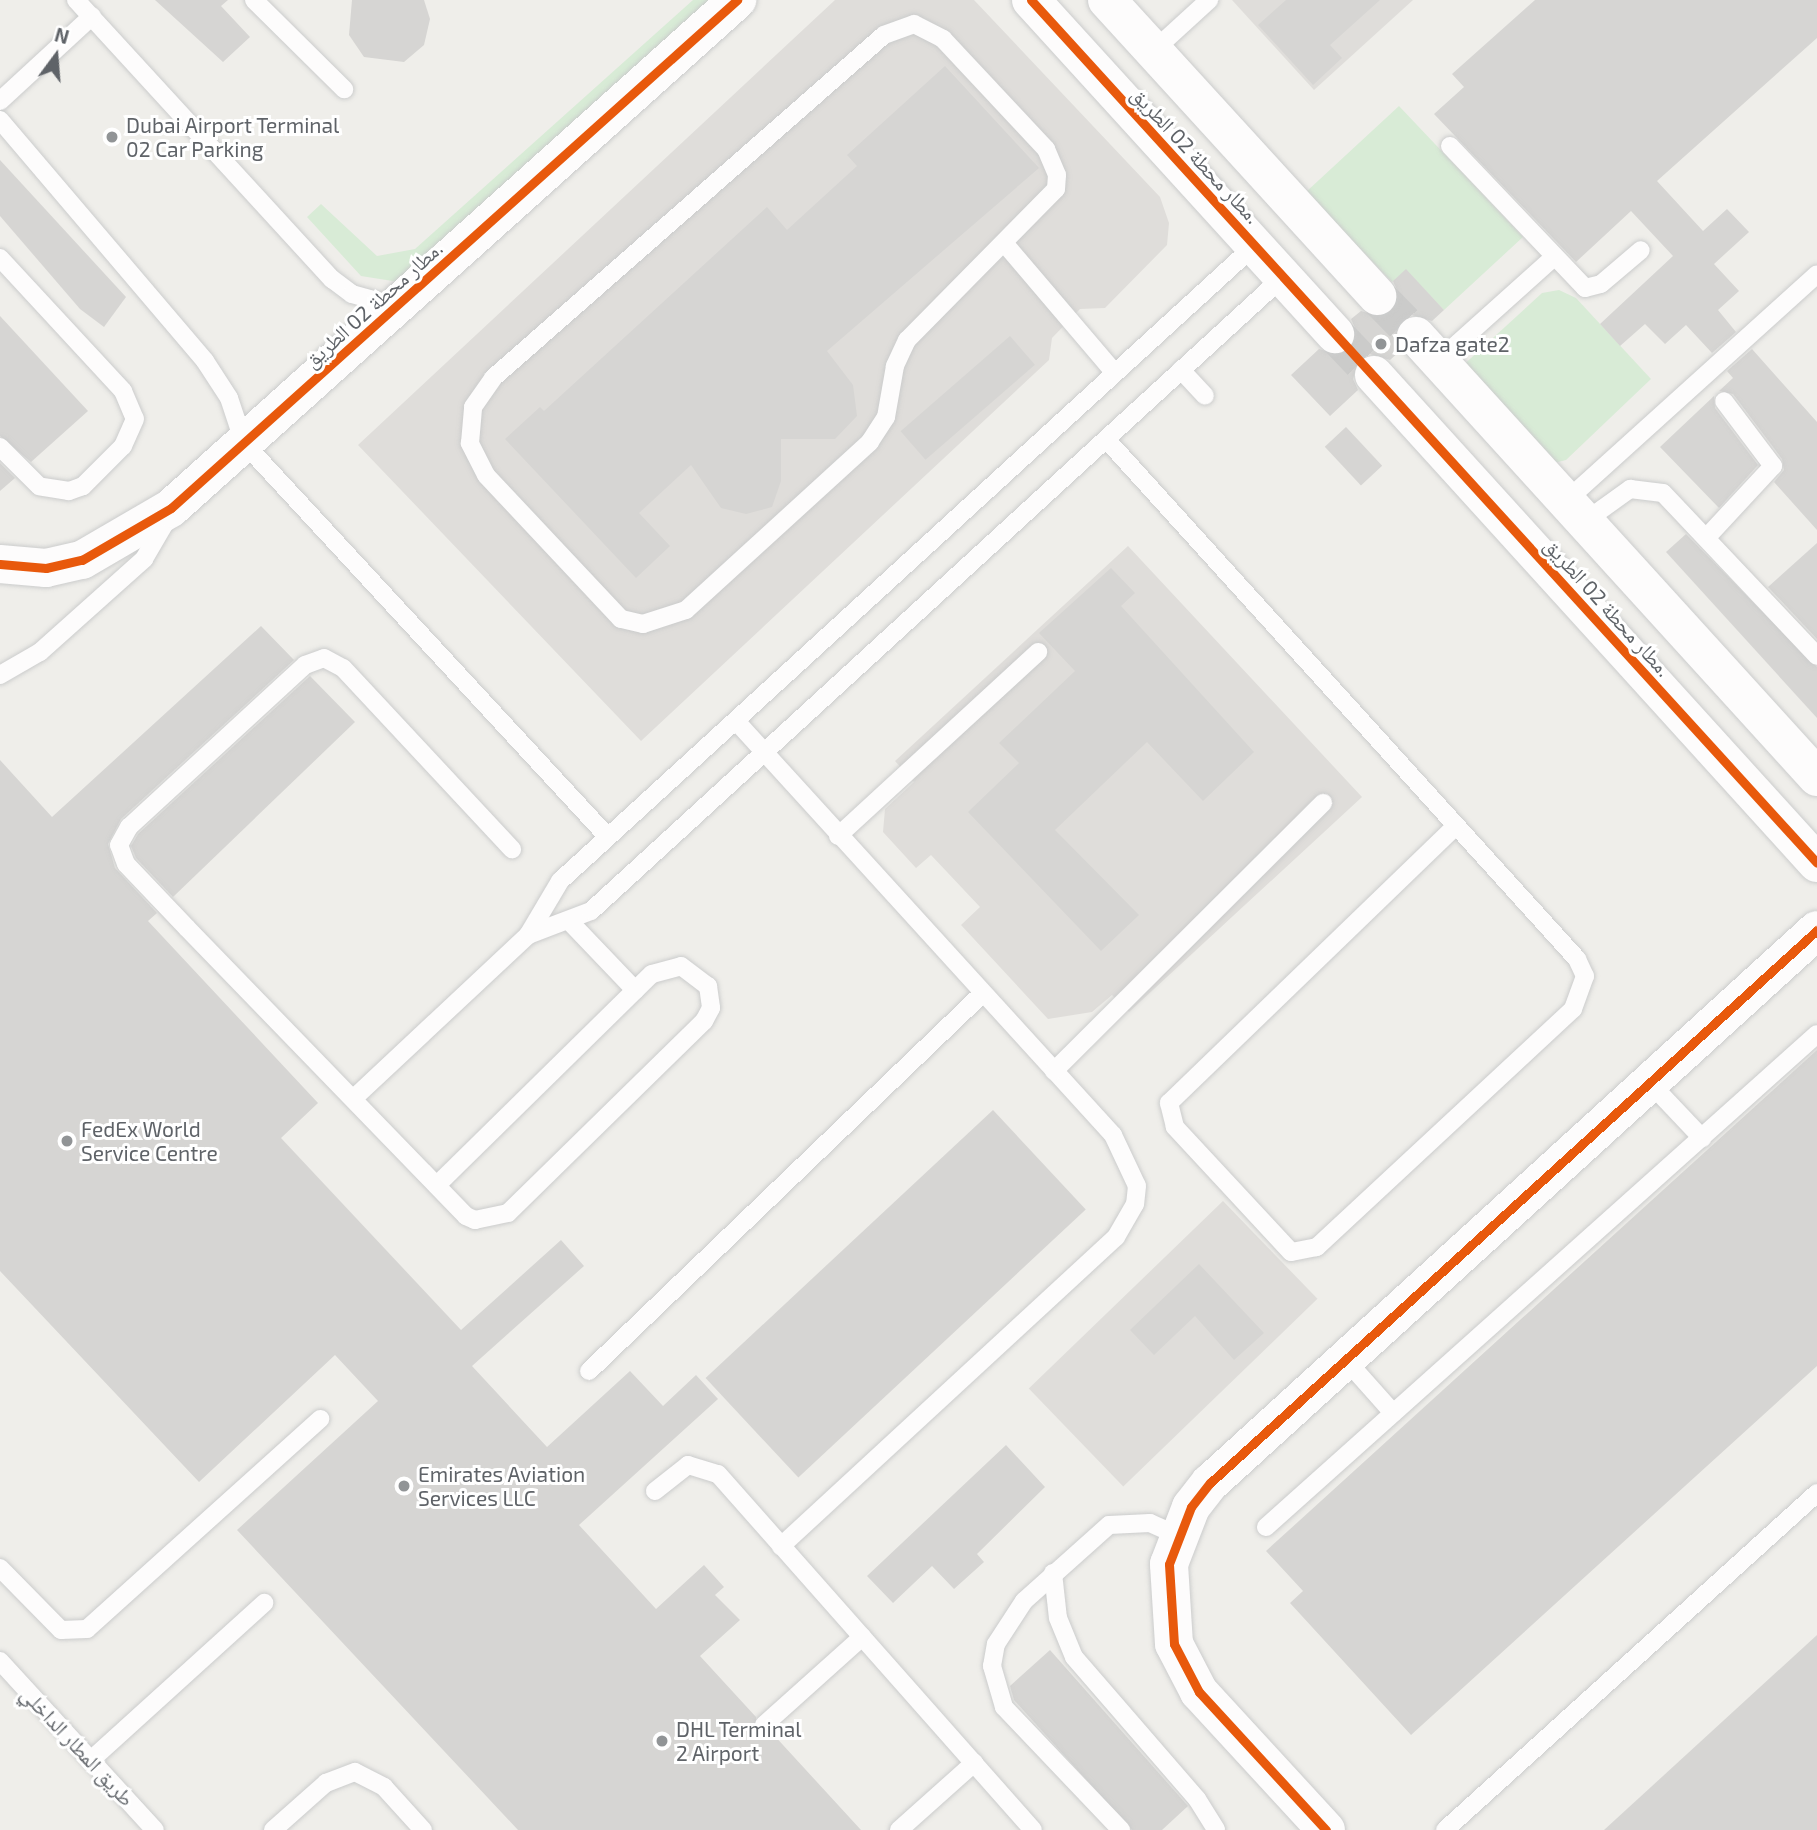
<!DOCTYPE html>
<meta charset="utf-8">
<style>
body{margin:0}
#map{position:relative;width:1817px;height:1830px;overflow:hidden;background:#efeeea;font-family:"Exo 2","Noto Naskh Arabic",sans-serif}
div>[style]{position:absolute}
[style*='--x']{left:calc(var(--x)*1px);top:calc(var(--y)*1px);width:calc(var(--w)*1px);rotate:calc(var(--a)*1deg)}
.industrial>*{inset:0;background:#dfddda;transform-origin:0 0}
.green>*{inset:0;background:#d8ebd6}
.building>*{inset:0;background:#d6d5d3;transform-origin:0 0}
.secondary-tunnel>*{height:38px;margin-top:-19px;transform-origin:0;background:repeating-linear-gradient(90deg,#cbcbca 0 38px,transparent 0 57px)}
.roads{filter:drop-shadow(0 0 2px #cbcccc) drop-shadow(0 0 2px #cbcccc)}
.lane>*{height:18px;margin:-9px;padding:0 9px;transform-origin:9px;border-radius:9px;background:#fdfcfc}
.secondary>*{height:38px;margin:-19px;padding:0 19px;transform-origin:19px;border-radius:19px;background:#fdfcfc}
.cycleway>*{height:9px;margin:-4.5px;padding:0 4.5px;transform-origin:4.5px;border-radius:4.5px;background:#e8590c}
.dots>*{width:19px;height:19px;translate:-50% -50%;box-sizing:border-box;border:4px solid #fff;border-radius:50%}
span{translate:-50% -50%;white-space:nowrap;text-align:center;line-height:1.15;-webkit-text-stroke:6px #fff;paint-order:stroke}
.poi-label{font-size:21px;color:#5f6368}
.left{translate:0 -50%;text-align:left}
.street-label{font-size:21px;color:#5f6368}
.north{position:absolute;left:21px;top:21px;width:70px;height:70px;-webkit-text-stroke:5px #fff;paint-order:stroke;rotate:16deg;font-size:19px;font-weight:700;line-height:28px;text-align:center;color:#5f6368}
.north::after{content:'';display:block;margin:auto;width:24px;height:32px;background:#5f6368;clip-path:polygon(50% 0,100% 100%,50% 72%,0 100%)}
</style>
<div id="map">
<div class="industrial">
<div style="clip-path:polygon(835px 0,974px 0,1160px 197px,1169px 223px,1167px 245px,1105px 308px,1080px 309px,1052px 338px,1049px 360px,641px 741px,358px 445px)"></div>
<div style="clip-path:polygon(1232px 0,1413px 0,1314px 90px)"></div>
<div style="clip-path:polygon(1128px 546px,1362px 797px,1129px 1012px,1112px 995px,1092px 1012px,1048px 1019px,961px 925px,980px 907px,931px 855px,916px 868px,883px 832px,885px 809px,914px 782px,895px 761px)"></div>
<div style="left:1223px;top:1201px;width:136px;height:270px;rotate:46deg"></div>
</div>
<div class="green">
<div style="clip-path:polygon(693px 0,723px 0,405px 283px,361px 276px,307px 217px,321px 204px,377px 256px,415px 249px)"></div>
<div style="clip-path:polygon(1399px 106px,1523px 237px,1444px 310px,1406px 270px,1392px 282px,1306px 192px)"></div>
<div style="clip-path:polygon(1559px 290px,1576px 298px,1651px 379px,1566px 460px,1554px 463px,1459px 369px,1542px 293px)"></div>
</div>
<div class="building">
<div style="clip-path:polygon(155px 0,228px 0,221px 6px,250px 37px,223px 62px)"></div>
<div style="clip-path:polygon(352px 0,424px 0,430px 19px,424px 45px,404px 62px,364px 57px,349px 35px)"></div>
<div style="clip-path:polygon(1286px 0,1380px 0,1330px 45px,1342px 58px,1313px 85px,1258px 25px)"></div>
<div style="clip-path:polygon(1535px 0,1817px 0,1817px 38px,1657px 181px,1703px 231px,1727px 209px,1749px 232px,1714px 264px,1739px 291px,1718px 310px,1736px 332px,1712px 353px,1686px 325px,1665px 344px,1645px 324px,1620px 346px,1600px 324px,1673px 256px,1631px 211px,1576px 262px,1434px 114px,1464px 87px,1452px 74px)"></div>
<div style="clip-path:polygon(945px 66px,1039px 168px,827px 351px,853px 385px,857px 416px,835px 439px,781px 439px,781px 481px,772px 507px,746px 514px,721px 508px,691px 465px,639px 513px,670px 546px,636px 578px,505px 439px,540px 407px,544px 411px,767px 207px,787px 230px,857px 166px,847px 155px)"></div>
<div style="clip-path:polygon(0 160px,126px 297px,104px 327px,80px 309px,0 216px)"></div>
<div style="clip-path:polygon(1406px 269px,1444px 310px,1432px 321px,1412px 315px,1401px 320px,1395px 340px,1400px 351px,1390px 360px,1370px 354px,1359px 359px,1353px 379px,1358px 390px,1330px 416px,1291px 375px,1319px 349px,1339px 355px,1350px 350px,1356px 330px,1351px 319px,1361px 311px,1381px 317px,1392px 312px,1398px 292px,1393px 281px)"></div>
<div style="clip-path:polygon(0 316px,88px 411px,31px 462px,0 436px)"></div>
<div style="left:1010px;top:336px;width:38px;height:145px;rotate:49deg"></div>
<div style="clip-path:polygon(1752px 349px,1817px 422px,1817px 530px,1774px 482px,1784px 470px,1782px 459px,1733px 394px,1719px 391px,1733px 378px,1727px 371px)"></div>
<div style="clip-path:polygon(1714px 396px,1715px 408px,1758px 465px,1719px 508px,1660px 447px)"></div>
<div style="left:1346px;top:427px;width:53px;height:29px;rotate:47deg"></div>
<div style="clip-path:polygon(0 463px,15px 478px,0 491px)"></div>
<div style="clip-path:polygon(1686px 534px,1817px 667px,1817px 718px,1666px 552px)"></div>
<div style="clip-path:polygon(1817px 543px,1817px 639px,1768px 587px)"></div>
<div style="clip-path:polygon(1111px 568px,1135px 593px,1121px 606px,1254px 752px,1203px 801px,1147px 742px,1055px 830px,1139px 915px,1101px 951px,968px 812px,1019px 763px,999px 743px,1075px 671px,1039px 633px)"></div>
<div style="clip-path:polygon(261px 626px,294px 660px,121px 819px,108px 844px,115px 868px,157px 913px,148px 921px,318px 1103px,281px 1138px,461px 1330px,561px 1240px,584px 1266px,472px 1366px,547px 1447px,630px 1371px,663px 1406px,696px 1375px,718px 1399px,579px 1525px,656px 1609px,704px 1565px,724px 1587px,715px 1595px,740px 1620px,700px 1656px,756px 1717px,756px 1733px,772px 1733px,861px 1830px,518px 1830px,237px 1530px,378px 1401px,335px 1355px,199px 1482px,0 1271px,0 760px,52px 817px)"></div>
<div style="clip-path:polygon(310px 676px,355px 722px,173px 897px,136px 858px,131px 846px,138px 834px)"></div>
<div style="clip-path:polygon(1817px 1050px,1817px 1366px,1411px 1735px,1290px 1603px,1303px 1591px,1266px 1551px)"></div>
<div style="left:993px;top:1110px;width:136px;height:393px;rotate:47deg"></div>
<div style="clip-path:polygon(1199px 1264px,1264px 1333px,1234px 1360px,1195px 1316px,1154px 1355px,1130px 1330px)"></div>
<div style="clip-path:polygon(1006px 1445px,1045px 1487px,977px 1554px,984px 1562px,954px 1589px,932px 1566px,893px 1603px,867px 1576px)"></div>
<div style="clip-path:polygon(1817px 1635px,1817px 1830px,1604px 1830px)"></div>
<div style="clip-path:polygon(1050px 1650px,1188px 1806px,1162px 1830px,1132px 1830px,1014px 1700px,1010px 1686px)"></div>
</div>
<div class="secondary-tunnel">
<div style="--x:1377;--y:296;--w:56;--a:45.7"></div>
<div style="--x:1335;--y:334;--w:57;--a:46.4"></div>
</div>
<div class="roads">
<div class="lane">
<div style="--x:76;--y:0;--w:379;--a:47.5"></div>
<div style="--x:332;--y:279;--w:25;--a:37"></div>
<div style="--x:352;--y:294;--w:45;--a:15.6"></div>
<div style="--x:254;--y:0;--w:127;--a:44.7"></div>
<div style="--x:914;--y:24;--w:33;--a:27"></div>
<div style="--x:943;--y:39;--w:151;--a:46.9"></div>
<div style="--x:1046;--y:149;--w:28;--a:67"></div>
<div style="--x:1057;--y:175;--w:14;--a:94"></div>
<div style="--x:1056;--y:189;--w:212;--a:134.6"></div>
<div style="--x:907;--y:340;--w:29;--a:115"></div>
<div style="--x:895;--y:366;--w:52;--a:100"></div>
<div style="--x:886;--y:417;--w:30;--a:123"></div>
<div style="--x:870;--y:442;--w:249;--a:137.6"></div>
<div style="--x:686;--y:610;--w:45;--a:162"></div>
<div style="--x:643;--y:624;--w:23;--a:-167"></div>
<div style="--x:621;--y:619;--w:197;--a:-133.2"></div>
<div style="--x:486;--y:475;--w:36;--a:-117"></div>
<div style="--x:470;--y:443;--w:36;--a:-85"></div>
<div style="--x:473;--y:407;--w:35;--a:-55"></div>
<div style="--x:493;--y:378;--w:520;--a:-41.26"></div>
<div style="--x:884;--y:35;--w:32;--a:-20"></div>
<div style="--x:1151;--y:53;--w:79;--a:-42.4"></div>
<div style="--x:0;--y:101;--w:125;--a:-42.7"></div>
<div style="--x:0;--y:120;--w:316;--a:49.6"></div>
<div style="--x:205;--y:361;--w:44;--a:57"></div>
<div style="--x:229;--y:398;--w:47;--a:71.6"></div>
<div style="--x:244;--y:443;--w:536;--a:47.27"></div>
<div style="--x:1450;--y:146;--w:196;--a:46.4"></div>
<div style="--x:1585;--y:288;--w:16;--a:-14"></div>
<div style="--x:1601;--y:284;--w:52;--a:-40.4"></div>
<div style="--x:1005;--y:244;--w:168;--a:49.6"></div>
<div style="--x:0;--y:258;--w:181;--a:47.2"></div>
<div style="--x:123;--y:391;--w:30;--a:67"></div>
<div style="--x:135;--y:419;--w:30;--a:114"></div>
<div style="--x:123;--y:446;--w:57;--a:135"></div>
<div style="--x:83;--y:486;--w:15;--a:160"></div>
<div style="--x:69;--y:491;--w:30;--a:-171"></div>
<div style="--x:39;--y:486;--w:55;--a:-135"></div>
<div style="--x:1437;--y:362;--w:157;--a:-41.9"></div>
<div style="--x:1181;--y:370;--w:35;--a:47"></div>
<div style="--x:1106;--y:439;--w:702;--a:47.83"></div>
<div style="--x:1577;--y:959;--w:19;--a:65"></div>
<div style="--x:1585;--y:976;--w:35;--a:110"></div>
<div style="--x:1573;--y:1009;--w:350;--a:137.1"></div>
<div style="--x:1317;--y:1247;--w:26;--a:169"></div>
<div style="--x:1291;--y:1252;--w:171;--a:-132.9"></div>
<div style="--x:1175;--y:1127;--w:25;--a:-104"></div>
<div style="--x:1169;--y:1103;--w:399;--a:-44"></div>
<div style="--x:1566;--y:501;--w:338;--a:-42.1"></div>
<div style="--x:1584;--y:522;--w:57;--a:-35.7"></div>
<div style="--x:1630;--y:489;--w:33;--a:7"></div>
<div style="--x:1663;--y:493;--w:224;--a:46.6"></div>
<div style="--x:1707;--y:537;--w:97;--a:-47.1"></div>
<div style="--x:1773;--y:466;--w:81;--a:-127"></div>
<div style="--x:0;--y:675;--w:46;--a:-29.9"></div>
<div style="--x:40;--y:652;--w:140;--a:-41.8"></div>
<div style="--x:144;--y:559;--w:48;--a:-59.7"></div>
<div style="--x:736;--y:721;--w:560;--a:47.68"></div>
<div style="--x:1113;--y:1135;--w:56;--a:64.8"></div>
<div style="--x:1137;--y:1186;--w:18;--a:96"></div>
<div style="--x:1135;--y:1204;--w:38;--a:120"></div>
<div style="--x:1116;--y:1237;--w:456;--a:137.3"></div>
<div style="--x:838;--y:836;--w:272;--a:-42.6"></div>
<div style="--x:571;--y:923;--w:93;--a:46.3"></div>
<div style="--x:528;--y:935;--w:67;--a:-20.9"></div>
<div style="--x:591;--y:911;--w:940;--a:-42.5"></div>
<div style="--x:1054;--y:1071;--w:380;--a:-44.9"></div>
<div style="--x:1650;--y:1083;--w:76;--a:46.6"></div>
<div style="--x:354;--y:1098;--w:238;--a:-43.1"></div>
<div style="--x:528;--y:935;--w:63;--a:-59.3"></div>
<div style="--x:560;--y:881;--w:942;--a:-42.46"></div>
<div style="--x:437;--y:1185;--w:301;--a:-44.5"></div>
<div style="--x:652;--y:974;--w:30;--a:-15"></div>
<div style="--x:681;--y:966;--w:34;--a:37"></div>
<div style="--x:708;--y:986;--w:22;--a:82"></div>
<div style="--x:711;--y:1008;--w:15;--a:118"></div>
<div style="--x:704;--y:1021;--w:274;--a:135.6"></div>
<div style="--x:508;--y:1213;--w:34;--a:168"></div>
<div style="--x:475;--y:1220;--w:10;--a:-156"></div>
<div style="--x:466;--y:1216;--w:401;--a:-134.1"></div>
<div style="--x:187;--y:928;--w:88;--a:-133.6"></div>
<div style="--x:126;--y:864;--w:20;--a:-110"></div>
<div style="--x:119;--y:845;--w:21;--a:-61"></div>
<div style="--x:129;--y:827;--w:239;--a:-42.6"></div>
<div style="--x:305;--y:665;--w:20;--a:-20"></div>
<div style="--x:324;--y:658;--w:21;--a:28"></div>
<div style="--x:343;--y:668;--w:248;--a:47"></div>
<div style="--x:1346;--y:1360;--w:71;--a:48.4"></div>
<div style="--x:589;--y:1371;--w:546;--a:-43.81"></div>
<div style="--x:655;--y:1491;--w:42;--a:-38.2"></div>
<div style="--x:688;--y:1465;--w:31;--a:17"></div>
<div style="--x:718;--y:1474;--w:475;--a:48.5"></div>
<div style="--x:1266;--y:1527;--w:739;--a:-41.82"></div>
<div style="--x:0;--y:1568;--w:87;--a:45.5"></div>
<div style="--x:61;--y:1630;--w:26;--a:-2"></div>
<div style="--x:87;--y:1629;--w:314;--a:-42"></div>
<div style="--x:1053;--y:1573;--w:45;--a:83.7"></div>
<div style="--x:1058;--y:1618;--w:42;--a:67.7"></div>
<div style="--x:1074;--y:1657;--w:188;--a:49.1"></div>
<div style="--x:1197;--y:1799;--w:36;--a:58"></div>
<div style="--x:0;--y:1661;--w:229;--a:47.5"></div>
<div style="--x:764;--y:1725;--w:132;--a:-41.9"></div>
<div style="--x:91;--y:1760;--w:234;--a:-42.2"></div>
<div style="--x:273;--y:1830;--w:71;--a:-41.6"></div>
<div style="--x:326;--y:1783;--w:31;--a:-21"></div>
<div style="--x:355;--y:1772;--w:33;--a:27"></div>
<div style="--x:384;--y:1787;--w:58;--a:47.8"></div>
<div style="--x:899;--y:1830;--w:101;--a:-41.8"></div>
<div style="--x:1121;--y:1830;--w:170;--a:-133.6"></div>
<div style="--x:1004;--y:1707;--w:43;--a:-106.3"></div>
<div style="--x:992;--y:1666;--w:22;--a:-80"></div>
<div style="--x:996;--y:1644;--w:51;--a:-56.9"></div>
<div style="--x:1024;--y:1601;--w:114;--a:-41.8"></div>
<div style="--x:1109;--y:1525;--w:41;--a:-2.8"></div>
<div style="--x:1150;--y:1523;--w:30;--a:24"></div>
<div style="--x:1445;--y:1830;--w:502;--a:-42.17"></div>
</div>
<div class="secondary">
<div style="--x:1031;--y:0;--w:452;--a:47.7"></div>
<div style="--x:1107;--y:0;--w:401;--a:47.6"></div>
<div style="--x:1416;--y:336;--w:596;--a:47.72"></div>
<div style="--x:1374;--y:375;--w:659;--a:47.77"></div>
<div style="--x:0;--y:564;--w:46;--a:5"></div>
<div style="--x:46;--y:568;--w:37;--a:-13"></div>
<div style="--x:82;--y:560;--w:103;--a:-30.3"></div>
<div style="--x:171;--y:508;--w:761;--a:-41.91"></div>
<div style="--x:1326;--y:1830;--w:188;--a:-132.6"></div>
<div style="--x:1199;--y:1692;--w:54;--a:-117.5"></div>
<div style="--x:1174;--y:1644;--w:80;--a:-93.6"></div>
<div style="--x:1169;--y:1564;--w:61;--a:-68.9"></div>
<div style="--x:1191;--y:1507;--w:31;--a:-52"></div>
<div style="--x:1210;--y:1483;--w:821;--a:-42.33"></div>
</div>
</div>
<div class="cycleway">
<div style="--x:1031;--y:0;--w:1167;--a:47.67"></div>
<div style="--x:0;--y:564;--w:46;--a:5"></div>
<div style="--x:46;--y:568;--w:37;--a:-13"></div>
<div style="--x:82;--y:560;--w:103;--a:-30.3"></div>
<div style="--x:171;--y:508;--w:761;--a:-41.91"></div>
<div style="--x:1326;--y:1830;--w:188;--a:-132.6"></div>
<div style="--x:1199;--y:1692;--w:54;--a:-117.5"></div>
<div style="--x:1174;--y:1644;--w:80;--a:-93.6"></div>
<div style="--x:1169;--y:1564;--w:61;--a:-68.9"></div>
<div style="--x:1191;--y:1507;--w:31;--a:-52"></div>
<div style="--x:1210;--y:1483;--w:821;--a:-42.33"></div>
</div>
<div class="dots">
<div style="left:112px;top:137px;background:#919496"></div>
<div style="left:1381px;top:344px;background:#919496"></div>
<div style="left:67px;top:1141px;background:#919496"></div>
<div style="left:404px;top:1486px;background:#919496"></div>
<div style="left:662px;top:1741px;background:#919496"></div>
</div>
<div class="poi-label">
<span class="left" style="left:126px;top:137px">Dubai Airport Terminal<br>02 Car Parking</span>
<span class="left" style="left:1395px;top:344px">Dafza gate2</span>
<span class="left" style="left:81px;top:1141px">FedEx World<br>Service Centre</span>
<span class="left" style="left:418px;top:1486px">Emirates Aviation<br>Services LLC</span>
<span class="left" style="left:676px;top:1741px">DHL Terminal<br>2 Airport</span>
</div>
<div class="street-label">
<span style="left:1196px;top:155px;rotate:47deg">مطار محطة 02 الطريق.</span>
<span style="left:373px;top:304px;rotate:-42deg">مطار محطة 02 الطريق.</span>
<span style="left:1608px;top:607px;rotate:48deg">مطار محطة 02 الطريق.</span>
<span style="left:78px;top:1746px;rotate:47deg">طريق المطار الداخلي</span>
</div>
<div class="north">N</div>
</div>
